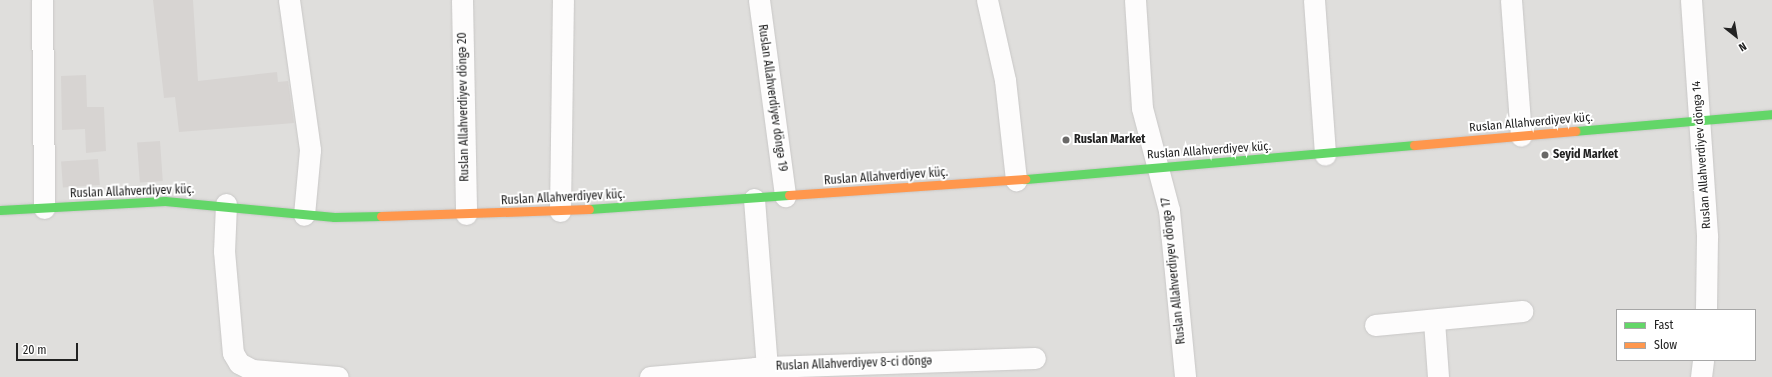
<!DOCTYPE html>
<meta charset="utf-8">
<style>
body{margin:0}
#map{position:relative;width:1772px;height:377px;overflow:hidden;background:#f0eeeb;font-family:"Fira Sans Condensed",sans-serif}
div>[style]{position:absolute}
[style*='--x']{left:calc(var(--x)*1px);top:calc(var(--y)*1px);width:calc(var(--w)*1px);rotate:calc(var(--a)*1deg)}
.residential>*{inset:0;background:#dfdedc}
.building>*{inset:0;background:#d7d4d2;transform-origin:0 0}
.roads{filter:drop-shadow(0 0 1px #c9c8c7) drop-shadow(0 0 1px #c9c8c7)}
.street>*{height:21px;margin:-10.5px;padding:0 10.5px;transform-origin:10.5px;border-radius:10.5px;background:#fdfcfc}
.fast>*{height:9px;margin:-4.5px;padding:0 4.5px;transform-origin:4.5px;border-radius:4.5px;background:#63d668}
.slow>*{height:9px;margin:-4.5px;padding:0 4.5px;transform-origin:4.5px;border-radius:4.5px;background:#ff974d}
.dots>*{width:11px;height:11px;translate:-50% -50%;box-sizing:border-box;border:2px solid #fff;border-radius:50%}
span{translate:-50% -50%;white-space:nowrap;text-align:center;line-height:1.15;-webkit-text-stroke:4px #fff;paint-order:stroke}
.street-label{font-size:12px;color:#222}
.poi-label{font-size:12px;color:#222;font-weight:700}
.left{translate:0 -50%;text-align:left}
.legend{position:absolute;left:1616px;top:309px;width:140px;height:52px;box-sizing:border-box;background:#fff;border:1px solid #a7a7a7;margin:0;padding:5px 7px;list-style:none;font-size:12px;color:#222}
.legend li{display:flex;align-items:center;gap:8px;height:20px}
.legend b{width:20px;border:1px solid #a7a7a7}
.north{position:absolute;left:1716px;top:16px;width:40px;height:40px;-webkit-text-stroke:3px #fff;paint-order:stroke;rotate:149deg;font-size:11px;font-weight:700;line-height:16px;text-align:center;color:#222}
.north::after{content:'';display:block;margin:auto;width:14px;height:18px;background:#222;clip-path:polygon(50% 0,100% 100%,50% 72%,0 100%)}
.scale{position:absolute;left:16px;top:343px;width:62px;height:18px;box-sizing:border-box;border:2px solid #222;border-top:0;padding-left:5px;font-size:12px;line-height:14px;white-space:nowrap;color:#222;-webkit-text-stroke:3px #fff;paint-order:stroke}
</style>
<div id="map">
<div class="residential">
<div style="clip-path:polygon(evenodd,0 0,1772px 0,1772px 377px,0 377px,0 0,1617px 310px,1755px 310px,1755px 360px,1617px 360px,1617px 310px)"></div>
</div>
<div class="building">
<div style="clip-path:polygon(153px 0,193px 0,198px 81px,277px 72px,278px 82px,288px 81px,294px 123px,179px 132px,175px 97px,164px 98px)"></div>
<div style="clip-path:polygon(86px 75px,87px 107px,104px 107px,106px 151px,86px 153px,85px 129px,62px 130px,61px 76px)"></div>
<div style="left:160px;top:141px;width:40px;height:23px;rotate:86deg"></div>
<div style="left:98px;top:159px;width:26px;height:37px;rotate:86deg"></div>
</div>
<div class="roads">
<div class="street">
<div style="--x:42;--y:0;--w:208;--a:89.4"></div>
<div style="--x:289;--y:0;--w:151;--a:82"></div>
<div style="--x:310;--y:150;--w:65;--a:95.3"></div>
<div style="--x:462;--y:0;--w:214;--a:88.9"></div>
<div style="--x:759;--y:0;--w:198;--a:82.4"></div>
<div style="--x:987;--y:0;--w:82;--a:77.3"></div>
<div style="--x:1005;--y:80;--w:101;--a:83.7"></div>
<div style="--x:1135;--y:0;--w:108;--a:86.3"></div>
<div style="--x:1142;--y:108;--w:106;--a:75.2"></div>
<div style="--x:1169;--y:210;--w:168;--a:84.5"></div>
<div style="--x:1314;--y:0;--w:155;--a:85.9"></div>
<div style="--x:1511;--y:0;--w:136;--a:85.8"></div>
<div style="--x:1691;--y:0;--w:238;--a:86.1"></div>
<div style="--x:1707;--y:237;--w:73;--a:90.8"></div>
<div style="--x:754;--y:199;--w:169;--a:85.6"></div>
<div style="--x:226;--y:204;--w:47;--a:92.4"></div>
<div style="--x:224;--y:251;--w:102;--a:85"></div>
<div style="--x:233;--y:353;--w:12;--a:59"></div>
<div style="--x:239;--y:363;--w:15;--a:28"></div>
<div style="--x:252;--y:370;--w:86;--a:4.7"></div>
<div style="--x:560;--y:211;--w:211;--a:-89.2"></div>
<div style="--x:1434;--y:321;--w:56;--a:85.9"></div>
<div style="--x:1375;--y:325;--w:148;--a:-5.4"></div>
<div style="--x:650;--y:377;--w:117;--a:-4.9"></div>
<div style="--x:767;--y:367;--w:268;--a:-1.9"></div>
<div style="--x:1701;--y:377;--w:17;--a:-83"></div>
</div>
<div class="fast">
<div style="--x:1575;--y:131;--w:198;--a:-4.9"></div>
<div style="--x:1025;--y:179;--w:390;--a:-5"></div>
<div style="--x:589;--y:209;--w:200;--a:-4"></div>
<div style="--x:0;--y:210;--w:165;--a:-3.1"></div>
<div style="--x:165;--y:201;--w:170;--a:5.4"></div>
<div style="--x:334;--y:217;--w:47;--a:-1.2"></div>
</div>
<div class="slow">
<div style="--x:1414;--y:145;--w:162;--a:-5"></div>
<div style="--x:789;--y:195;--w:237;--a:-3.9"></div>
<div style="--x:381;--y:216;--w:208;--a:-1.9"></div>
</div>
</div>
<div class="dots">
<div style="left:1066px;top:140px;background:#6a6968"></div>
<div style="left:1545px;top:155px;background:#6a6968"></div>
</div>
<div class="street-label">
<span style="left:772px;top:98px;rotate:82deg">Ruslan Allahverdiyev döngə 19</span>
<span style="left:464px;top:107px;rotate:-91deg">Ruslan Allahverdiyev döngə 20</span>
<span style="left:1531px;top:123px;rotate:-5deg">Ruslan Allahverdiyev küç.</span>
<span style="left:1209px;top:151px;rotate:-4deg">Ruslan Allahverdiyev küç.</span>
<span style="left:1702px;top:155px;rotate:-94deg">Ruslan Allahverdiyev döngə 14</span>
<span style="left:886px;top:177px;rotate:-4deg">Ruslan Allahverdiyev küç.</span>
<span style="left:132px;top:192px;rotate:-2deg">Ruslan Allahverdiyev küç.</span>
<span style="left:563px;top:198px;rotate:-3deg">Ruslan Allahverdiyev küç.</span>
<span style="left:1174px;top:271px;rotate:-96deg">Ruslan Allahverdiyev döngə 17</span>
<span style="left:854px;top:364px;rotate:-2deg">Ruslan Allahverdiyev 8-ci döngə</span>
</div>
<div class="poi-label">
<span class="left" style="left:1074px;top:140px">Ruslan Market</span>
<span class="left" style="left:1553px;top:155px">Seyid Market</span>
</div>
<ul class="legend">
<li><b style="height:5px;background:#63d668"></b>Fast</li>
<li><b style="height:5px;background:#ff974d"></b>Slow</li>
</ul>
<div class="north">N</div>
<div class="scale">20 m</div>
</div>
